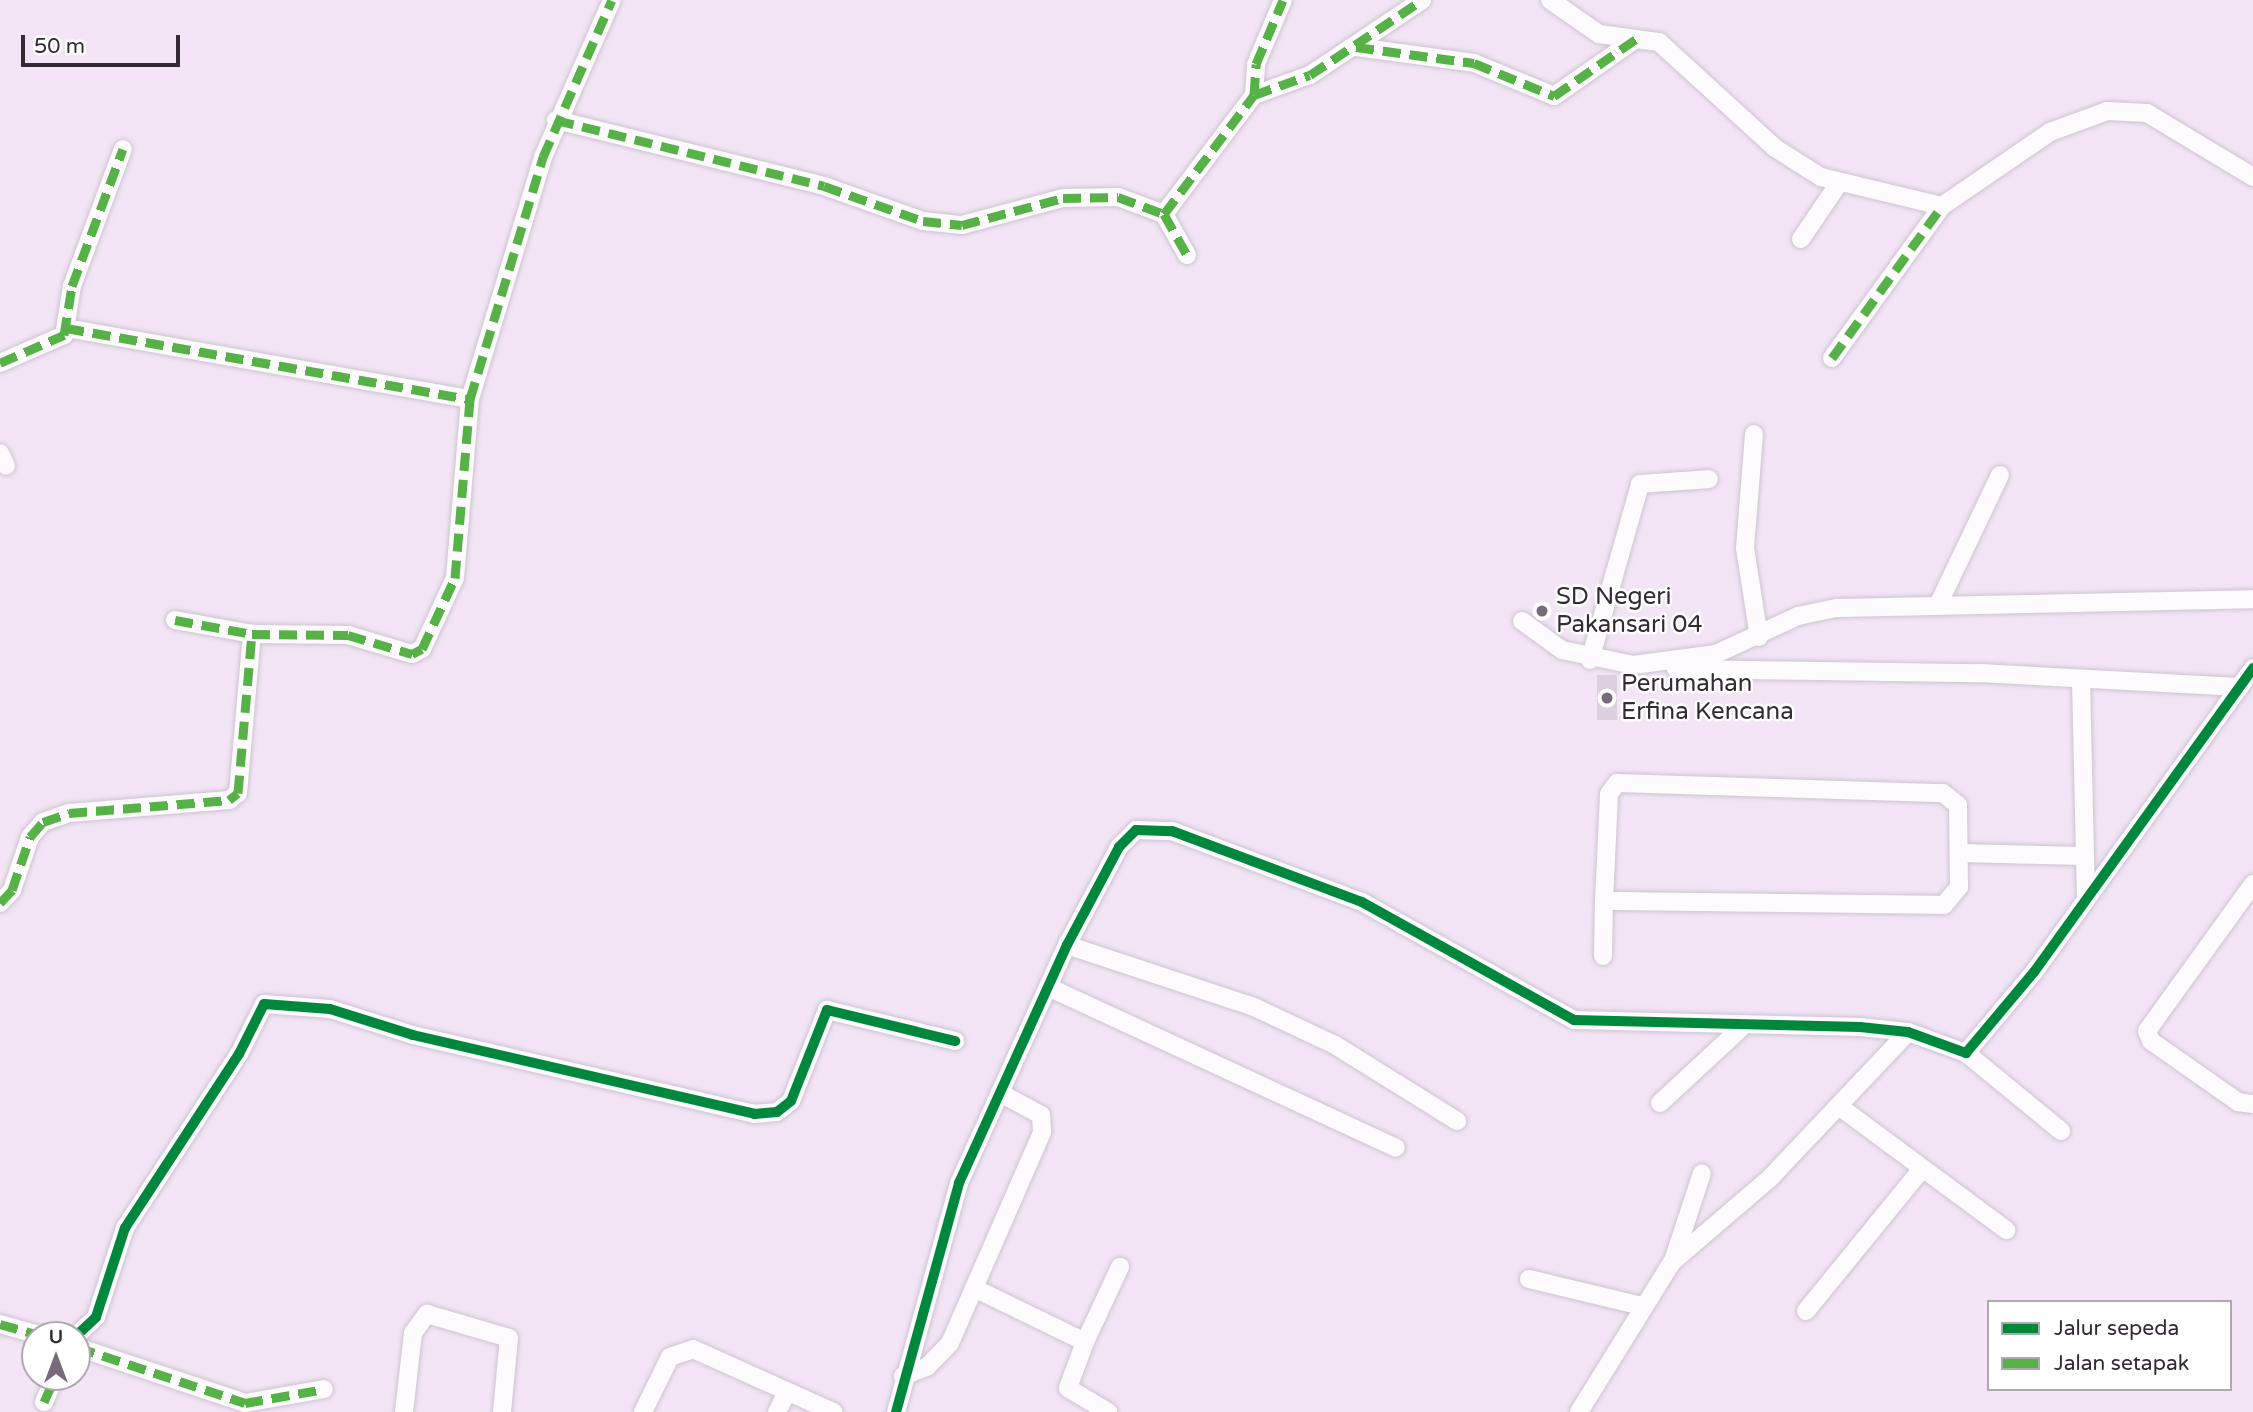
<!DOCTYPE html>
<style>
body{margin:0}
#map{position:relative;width:2253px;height:1412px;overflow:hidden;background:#f3e5f6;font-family:"Varela Round",sans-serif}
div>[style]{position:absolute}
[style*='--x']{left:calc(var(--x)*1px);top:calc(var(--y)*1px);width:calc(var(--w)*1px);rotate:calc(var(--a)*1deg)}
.building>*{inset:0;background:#dbd0dd;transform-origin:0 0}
.roads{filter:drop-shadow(0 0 2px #cec4d0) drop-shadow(0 0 2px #cec4d0)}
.street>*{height:18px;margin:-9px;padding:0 9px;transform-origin:9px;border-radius:9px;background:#fdfbfe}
.quiet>*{height:9px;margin-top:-4.5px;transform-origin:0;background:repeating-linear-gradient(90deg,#56b246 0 18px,transparent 0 27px)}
.cycleway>*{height:10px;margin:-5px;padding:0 5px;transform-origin:5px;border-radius:5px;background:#00873e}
.dots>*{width:19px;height:19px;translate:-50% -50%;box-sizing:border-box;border:4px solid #fff;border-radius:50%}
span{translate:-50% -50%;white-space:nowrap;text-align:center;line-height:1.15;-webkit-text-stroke:5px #fff;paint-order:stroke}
.poi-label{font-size:24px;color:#332a34}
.left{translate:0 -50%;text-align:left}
.legend{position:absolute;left:1987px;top:1300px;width:245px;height:91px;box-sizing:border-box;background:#fff;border:2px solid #adaaae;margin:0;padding:9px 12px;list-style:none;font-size:21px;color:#332a34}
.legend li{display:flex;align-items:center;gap:14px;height:35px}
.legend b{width:35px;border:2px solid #adaaae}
.north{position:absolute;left:21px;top:1321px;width:70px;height:70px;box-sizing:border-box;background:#fff;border:2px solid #adaaae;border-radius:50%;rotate:0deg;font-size:19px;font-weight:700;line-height:28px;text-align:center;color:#332a34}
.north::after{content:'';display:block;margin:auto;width:24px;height:32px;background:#766b78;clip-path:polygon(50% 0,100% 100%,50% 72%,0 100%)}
.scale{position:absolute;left:21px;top:35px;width:159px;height:32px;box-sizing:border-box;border:4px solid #332a34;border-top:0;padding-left:9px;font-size:21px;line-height:24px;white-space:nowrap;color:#332a34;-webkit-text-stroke:5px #fff;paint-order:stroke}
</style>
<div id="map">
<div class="building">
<div style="left:1597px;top:675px;width:20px;height:45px"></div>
</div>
<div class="roads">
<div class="street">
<div style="--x:1550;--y:0;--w:60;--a:34.8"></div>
<div style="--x:1599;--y:34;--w:61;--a:7.6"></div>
<div style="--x:1659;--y:42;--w:157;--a:42.4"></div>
<div style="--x:1775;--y:148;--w:54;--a:32.2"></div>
<div style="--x:1821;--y:177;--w:124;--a:13.5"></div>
<div style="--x:1356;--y:47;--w:119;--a:7.7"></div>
<div style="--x:1474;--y:63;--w:87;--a:22.4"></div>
<div style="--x:1554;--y:96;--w:100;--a:-34.8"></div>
<div style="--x:1254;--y:95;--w:59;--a:-19.7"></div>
<div style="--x:1310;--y:75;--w:135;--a:-33.8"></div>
<div style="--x:556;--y:120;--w:276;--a:13.8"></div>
<div style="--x:824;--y:186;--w:105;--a:19.5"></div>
<div style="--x:923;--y:221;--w:39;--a:6"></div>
<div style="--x:962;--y:225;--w:105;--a:-15"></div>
<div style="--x:1063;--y:198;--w:55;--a:-1"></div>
<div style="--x:1118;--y:197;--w:49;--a:20.3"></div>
<div style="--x:1164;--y:214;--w:47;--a:60.7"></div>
<div style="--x:1164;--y:214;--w:149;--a:-52.9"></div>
<div style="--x:1254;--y:95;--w:31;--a:-86"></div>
<div style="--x:1256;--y:64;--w:69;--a:-67.1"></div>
<div style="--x:1801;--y:239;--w:68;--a:-55.8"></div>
<div style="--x:66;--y:328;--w:410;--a:10"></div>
<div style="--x:1832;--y:358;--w:188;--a:-54.1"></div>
<div style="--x:1942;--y:206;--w:131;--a:-34.4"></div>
<div style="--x:2050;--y:132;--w:61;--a:-20.2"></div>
<div style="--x:2107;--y:111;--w:40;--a:2.9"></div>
<div style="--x:2147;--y:113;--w:124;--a:31.1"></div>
<div style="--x:0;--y:363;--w:70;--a:-23.6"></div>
<div style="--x:64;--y:335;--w:50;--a:-80.7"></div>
<div style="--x:72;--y:286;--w:146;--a:-69.6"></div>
<div style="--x:1754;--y:434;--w:114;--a:94.5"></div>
<div style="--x:1745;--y:548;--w:90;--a:81.1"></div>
<div style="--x:0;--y:453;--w:14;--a:65"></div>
<div style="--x:1938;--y:605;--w:144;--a:-64.5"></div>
<div style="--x:175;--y:620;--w:78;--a:10.3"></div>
<div style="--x:252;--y:634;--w:96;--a:0.6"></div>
<div style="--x:348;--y:635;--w:67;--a:16.5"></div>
<div style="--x:412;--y:654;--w:11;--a:-27"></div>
<div style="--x:422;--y:649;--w:78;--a:-65.1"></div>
<div style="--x:455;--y:578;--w:180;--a:-85.2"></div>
<div style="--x:470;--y:399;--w:253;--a:-73.2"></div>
<div style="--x:543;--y:157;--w:171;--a:-66.3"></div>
<div style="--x:1522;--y:621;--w:49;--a:35.9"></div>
<div style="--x:1562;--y:650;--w:73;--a:11.9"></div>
<div style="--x:1633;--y:665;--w:84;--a:-7.5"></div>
<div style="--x:1716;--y:654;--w:90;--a:-24.9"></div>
<div style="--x:1798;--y:616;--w:40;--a:-12"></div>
<div style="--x:1837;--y:608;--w:416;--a:-1.2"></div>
<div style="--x:1590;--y:660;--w:183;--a:-74.1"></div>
<div style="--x:1640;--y:484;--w:69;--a:-4.1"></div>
<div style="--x:1676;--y:669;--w:303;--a:0.8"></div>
<div style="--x:1979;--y:673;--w:260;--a:3.1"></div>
<div style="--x:2081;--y:680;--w:219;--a:88.7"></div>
<div style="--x:1960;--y:853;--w:123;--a:1.4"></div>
<div style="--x:2253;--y:884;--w:181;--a:125.8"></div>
<div style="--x:2147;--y:1031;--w:11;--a:68"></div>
<div style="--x:2151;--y:1041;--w:106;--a:35"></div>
<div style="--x:2238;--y:1102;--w:15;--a:8"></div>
<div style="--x:0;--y:903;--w:18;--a:-47"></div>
<div style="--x:12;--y:890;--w:56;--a:-71.2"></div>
<div style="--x:30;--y:837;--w:20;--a:-49"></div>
<div style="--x:43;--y:822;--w:28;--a:-19"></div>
<div style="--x:69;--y:813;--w:161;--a:-4.6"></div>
<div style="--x:229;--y:800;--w:11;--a:-38"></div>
<div style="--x:238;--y:793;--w:160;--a:-85"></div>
<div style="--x:1067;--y:945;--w:197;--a:18.3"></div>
<div style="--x:1254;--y:1007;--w:89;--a:25.1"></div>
<div style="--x:1335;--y:1045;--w:144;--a:31.9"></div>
<div style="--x:1603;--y:956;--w:55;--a:-89"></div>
<div style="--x:1604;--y:901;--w:107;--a:-87.3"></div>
<div style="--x:1609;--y:794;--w:14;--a:-54"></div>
<div style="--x:1617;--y:783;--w:326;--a:1.8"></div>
<div style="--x:1943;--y:793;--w:19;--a:39"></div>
<div style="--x:1958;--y:805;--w:82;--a:89.3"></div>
<div style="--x:1959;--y:887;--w:23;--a:130"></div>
<div style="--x:1944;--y:905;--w:340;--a:-179.3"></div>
<div style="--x:1048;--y:987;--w:383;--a:24.8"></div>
<div style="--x:1966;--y:1053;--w:123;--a:39.4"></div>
<div style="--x:1660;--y:1103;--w:110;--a:-42.8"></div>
<div style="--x:1840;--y:1107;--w:207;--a:36.5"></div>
<div style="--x:1674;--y:1258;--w:89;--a:-71.8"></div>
<div style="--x:1529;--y:1279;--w:116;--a:13.4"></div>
<div style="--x:974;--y:1288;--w:123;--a:25.9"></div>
<div style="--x:1085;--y:1342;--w:49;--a:110.3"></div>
<div style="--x:1068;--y:1388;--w:47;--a:31"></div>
<div style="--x:1806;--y:1311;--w:181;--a:-50.8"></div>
<div style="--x:0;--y:1324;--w:41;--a:15.8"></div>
<div style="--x:77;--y:1335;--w:26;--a:-43"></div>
<div style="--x:96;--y:1317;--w:94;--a:-72"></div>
<div style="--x:125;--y:1228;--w:208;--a:-56.8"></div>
<div style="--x:239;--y:1054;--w:56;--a:-63.4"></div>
<div style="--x:264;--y:1004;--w:66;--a:4.3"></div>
<div style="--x:330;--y:1009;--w:87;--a:17.4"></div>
<div style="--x:413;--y:1035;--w:350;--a:13"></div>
<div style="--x:754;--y:1114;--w:23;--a:-5"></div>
<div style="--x:777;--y:1112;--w:18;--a:-38"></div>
<div style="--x:791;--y:1101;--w:98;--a:-68.4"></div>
<div style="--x:827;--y:1010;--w:132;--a:13.6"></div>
<div style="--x:1085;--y:1342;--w:83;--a:-65"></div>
<div style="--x:77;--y:1347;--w:177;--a:18.4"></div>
<div style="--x:245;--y:1403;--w:80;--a:-10"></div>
<div style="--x:903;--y:1376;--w:26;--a:-21"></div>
<div style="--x:927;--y:1367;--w:33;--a:-46"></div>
<div style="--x:950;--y:1343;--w:230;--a:-66.4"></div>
<div style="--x:1042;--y:1132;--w:17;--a:-93"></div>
<div style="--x:1041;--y:1115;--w:47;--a:-151.8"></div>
<div style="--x:44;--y:1402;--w:27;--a:-66"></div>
<div style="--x:404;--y:1412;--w:80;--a:-83.5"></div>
<div style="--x:413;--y:1333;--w:24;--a:-54"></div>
<div style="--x:427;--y:1314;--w:85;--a:16.3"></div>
<div style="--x:509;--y:1338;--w:74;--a:95.4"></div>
<div style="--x:643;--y:1412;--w:61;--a:-63.9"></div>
<div style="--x:670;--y:1357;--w:24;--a:-19"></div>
<div style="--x:693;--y:1349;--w:154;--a:24.2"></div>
<div style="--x:777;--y:1412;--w:20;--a:-63"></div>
<div style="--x:896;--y:1412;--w:238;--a:-74.6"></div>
<div style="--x:959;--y:1183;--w:261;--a:-65.6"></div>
<div style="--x:1067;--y:945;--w:111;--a:-62"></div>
<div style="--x:1119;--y:847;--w:24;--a:-45"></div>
<div style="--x:1136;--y:830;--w:36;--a:2"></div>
<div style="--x:1172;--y:831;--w:203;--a:20.5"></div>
<div style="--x:1362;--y:902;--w:243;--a:29.1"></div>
<div style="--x:1574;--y:1020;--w:286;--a:1.4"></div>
<div style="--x:1860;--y:1027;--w:48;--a:5.9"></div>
<div style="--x:1908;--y:1032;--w:62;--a:19.9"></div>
<div style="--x:1966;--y:1053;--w:106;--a:-50"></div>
<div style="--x:2034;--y:972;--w:375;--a:-54.2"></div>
<div style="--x:1579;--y:1412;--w:176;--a:-58.2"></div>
<div style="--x:1672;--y:1262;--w:130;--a:-40.6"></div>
<div style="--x:1771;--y:1177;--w:199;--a:-46.6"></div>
</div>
</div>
<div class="quiet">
<div style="--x:1356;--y:47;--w:119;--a:7.7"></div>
<div style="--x:1474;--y:63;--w:87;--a:22.4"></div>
<div style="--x:1554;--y:96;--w:100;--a:-34.8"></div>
<div style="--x:1254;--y:95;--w:59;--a:-19.7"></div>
<div style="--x:1310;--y:75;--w:135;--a:-33.8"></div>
<div style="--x:556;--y:120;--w:276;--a:13.8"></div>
<div style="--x:824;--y:186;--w:105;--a:19.5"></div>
<div style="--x:923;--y:221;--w:39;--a:6"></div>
<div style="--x:962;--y:225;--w:105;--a:-15"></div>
<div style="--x:1063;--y:198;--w:55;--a:-1"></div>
<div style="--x:1118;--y:197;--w:49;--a:20.3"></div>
<div style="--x:1164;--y:214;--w:47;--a:60.7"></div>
<div style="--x:1164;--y:214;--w:149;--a:-52.9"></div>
<div style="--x:1254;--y:95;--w:31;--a:-86"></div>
<div style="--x:1256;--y:64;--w:69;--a:-67.1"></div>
<div style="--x:66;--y:328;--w:410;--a:10"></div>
<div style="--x:1832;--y:358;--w:188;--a:-54.1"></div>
<div style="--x:0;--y:363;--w:70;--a:-23.6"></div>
<div style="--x:64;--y:335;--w:50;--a:-80.7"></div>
<div style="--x:72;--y:286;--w:146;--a:-69.6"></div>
<div style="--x:175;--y:620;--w:78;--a:10.3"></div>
<div style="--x:252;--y:634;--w:96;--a:0.6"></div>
<div style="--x:348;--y:635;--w:67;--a:16.5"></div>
<div style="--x:412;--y:654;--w:11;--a:-27"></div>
<div style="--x:422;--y:649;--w:78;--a:-65.1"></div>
<div style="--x:455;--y:578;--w:180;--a:-85.2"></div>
<div style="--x:470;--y:399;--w:253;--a:-73.2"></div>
<div style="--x:543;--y:157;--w:171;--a:-66.3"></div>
<div style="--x:0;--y:903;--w:18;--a:-47"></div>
<div style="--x:12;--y:890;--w:56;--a:-71.2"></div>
<div style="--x:30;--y:837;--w:20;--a:-49"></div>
<div style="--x:43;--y:822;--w:28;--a:-19"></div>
<div style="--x:69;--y:813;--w:161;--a:-4.6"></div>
<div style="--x:229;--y:800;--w:11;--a:-38"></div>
<div style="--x:238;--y:793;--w:160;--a:-85"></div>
<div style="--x:0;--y:1324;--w:41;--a:15.8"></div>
<div style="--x:77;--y:1347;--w:177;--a:18.4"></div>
<div style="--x:245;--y:1403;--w:80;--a:-10"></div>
<div style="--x:44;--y:1402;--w:27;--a:-66"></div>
</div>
<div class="cycleway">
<div style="--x:77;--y:1335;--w:26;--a:-43"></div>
<div style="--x:96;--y:1317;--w:94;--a:-72"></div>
<div style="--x:125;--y:1228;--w:208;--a:-56.8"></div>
<div style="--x:239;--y:1054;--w:56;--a:-63.4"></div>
<div style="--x:264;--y:1004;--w:66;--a:4.3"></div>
<div style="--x:330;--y:1009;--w:87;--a:17.4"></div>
<div style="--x:413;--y:1035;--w:350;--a:13"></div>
<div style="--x:754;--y:1114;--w:23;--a:-5"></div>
<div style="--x:777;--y:1112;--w:18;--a:-38"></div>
<div style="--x:791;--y:1101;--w:98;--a:-68.4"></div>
<div style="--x:827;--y:1010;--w:132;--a:13.6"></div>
<div style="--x:896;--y:1412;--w:238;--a:-74.6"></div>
<div style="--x:959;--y:1183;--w:261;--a:-65.6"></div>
<div style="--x:1067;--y:945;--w:111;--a:-62"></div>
<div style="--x:1119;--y:847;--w:24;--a:-45"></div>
<div style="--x:1136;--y:830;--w:36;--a:2"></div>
<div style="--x:1172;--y:831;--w:203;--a:20.5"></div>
<div style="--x:1362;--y:902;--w:243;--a:29.1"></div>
<div style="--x:1574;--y:1020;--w:286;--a:1.4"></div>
<div style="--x:1860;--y:1027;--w:48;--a:5.9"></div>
<div style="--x:1908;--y:1032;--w:62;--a:19.9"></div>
<div style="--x:1966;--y:1053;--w:106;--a:-50"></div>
<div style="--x:2034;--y:972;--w:375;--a:-54.2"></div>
</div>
<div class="dots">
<div style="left:1542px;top:611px;background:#766b78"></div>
<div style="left:1607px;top:698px;background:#766b78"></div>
</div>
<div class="poi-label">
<span class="left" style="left:1556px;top:611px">SD Negeri<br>Pakansari 04</span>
<span class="left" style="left:1621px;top:698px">Perumahan<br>Erfina Kencana</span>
</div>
<ul class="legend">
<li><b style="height:9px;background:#00873e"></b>Jalur sepeda</li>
<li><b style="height:9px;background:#56b246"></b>Jalan setapak</li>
</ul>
<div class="north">U</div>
<div class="scale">50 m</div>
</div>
